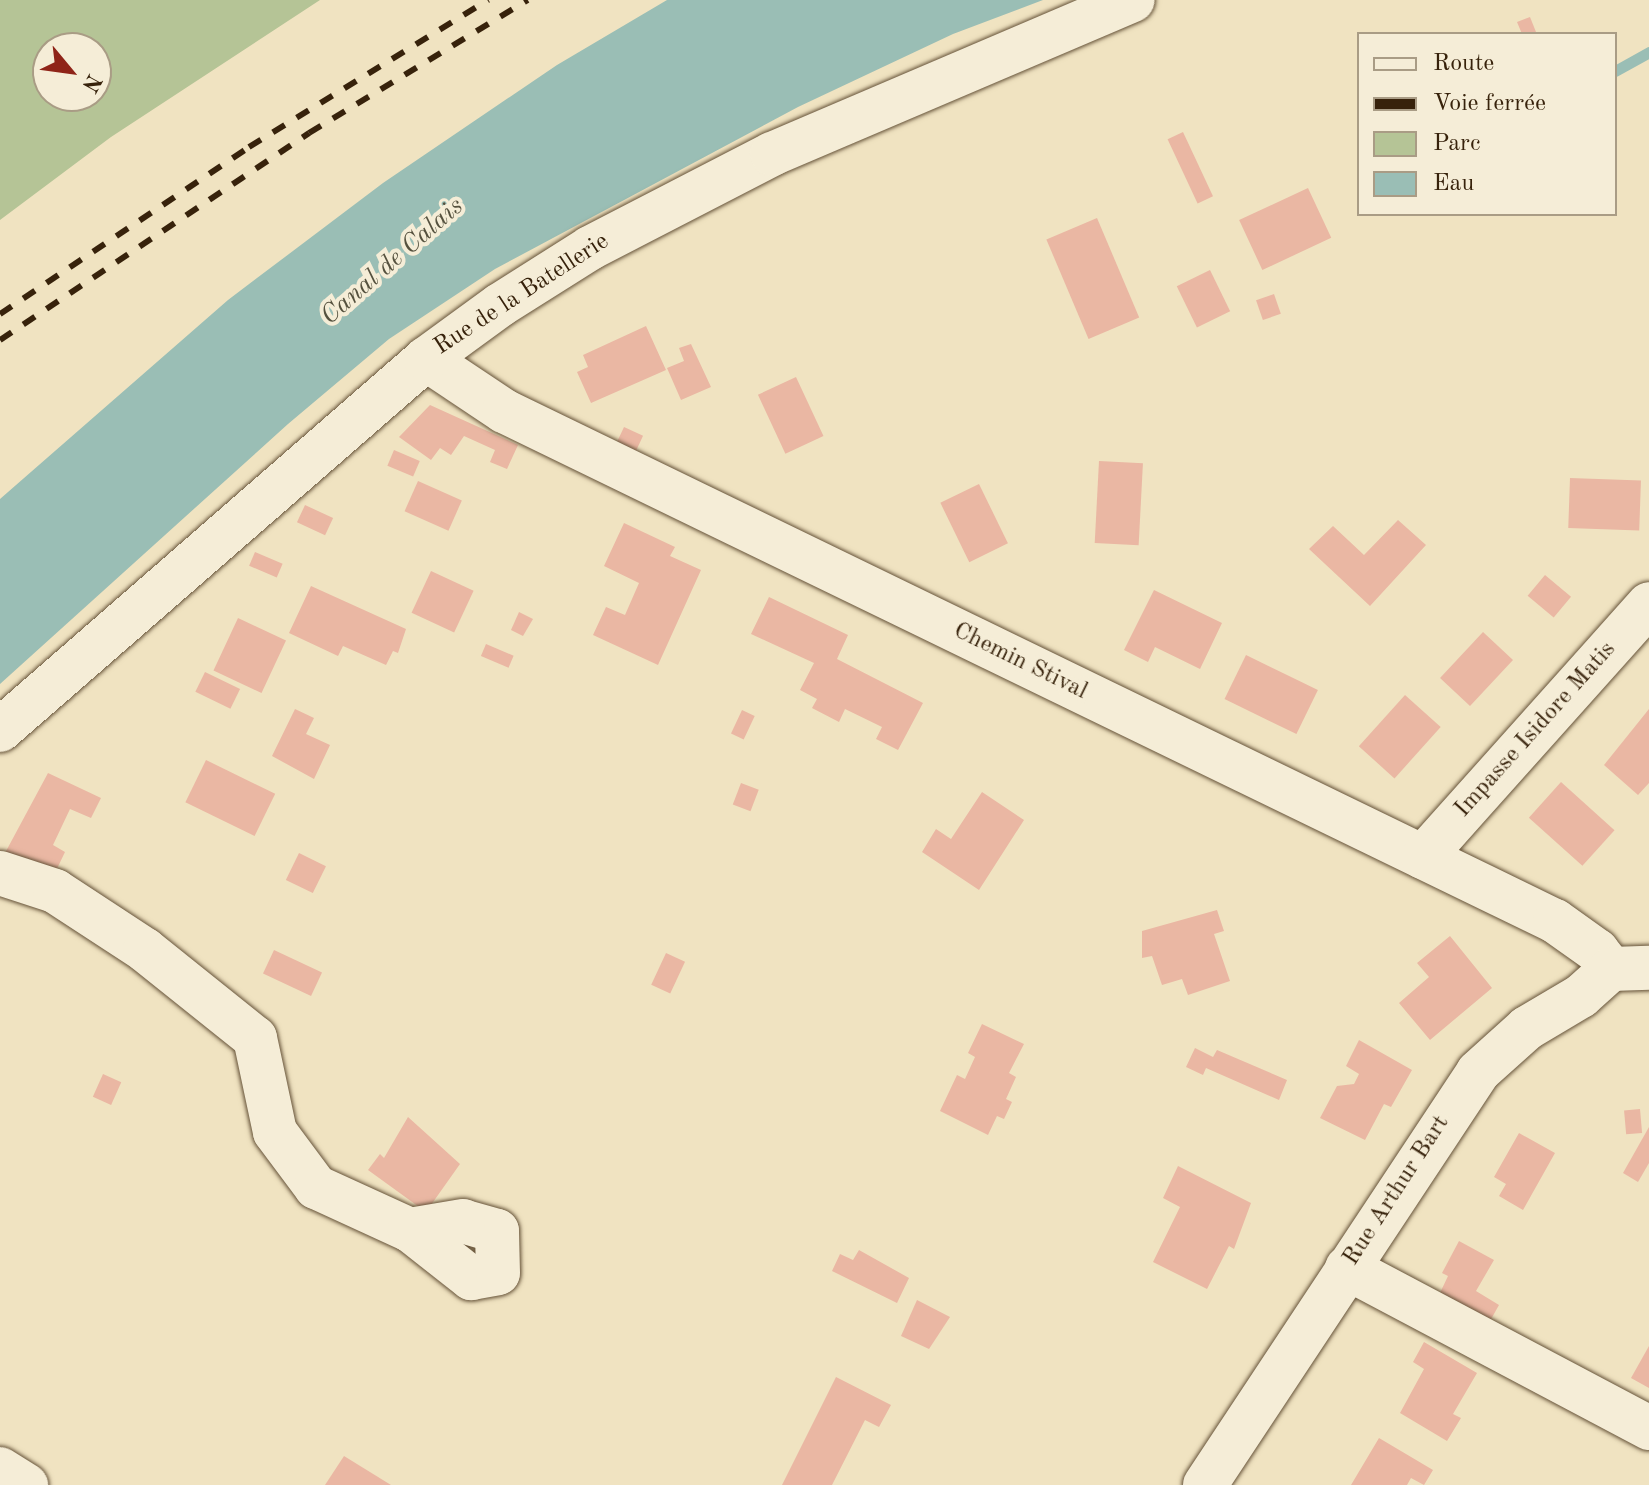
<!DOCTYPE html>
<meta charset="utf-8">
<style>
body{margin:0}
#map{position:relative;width:1649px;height:1485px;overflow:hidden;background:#f0e3c1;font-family:"Old Standard TT",serif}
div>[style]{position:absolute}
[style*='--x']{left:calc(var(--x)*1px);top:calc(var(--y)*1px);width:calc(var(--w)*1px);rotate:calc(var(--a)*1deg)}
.green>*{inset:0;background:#b5c496}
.water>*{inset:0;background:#9abeb5}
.stream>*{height:11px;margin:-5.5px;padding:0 5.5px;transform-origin:5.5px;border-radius:5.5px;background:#9abeb5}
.building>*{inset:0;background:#eab7a3;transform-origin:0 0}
.roads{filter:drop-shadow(0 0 2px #655238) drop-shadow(0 0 2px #655238)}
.minor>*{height:44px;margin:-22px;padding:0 22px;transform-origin:22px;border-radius:22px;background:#f5edd7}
.rail>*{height:6px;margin-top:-3px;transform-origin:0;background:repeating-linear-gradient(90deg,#37220b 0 14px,transparent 0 28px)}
span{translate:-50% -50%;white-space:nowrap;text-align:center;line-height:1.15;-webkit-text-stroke:8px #f5edd7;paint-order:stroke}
.street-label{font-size:24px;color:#37220b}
.water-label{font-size:26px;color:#55513e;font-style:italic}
.legend{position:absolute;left:1357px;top:32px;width:260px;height:184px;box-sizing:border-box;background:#f5edd7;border:2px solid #a99c85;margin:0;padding:10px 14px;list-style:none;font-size:24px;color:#37220b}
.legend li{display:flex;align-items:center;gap:16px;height:40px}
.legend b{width:40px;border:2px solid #a99c85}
.north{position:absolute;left:32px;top:32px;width:80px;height:80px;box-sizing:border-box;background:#f5edd7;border:2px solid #a99c85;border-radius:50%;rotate:119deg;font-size:22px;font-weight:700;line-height:32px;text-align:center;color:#37220b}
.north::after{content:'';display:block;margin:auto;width:28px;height:36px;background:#8f2418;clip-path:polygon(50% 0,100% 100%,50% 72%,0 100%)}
</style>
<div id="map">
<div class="green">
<div style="clip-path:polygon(evenodd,0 0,320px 0,111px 137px,0 220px,0 0,48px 48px,96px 48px,96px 96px,48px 96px,48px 48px)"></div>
</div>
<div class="water">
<div style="clip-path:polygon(667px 0,1043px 0,953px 34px,798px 107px,495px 269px,389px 339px,288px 424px,0 684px,0 499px,228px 300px,383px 183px,557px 65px)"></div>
</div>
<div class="stream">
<div style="--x:1615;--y:71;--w:39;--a:-29"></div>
</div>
<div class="building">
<div style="clip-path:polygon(1530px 17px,1536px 32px,1522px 34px,1517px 22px)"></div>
<div style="left:1183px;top:132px;width:71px;height:17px;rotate:65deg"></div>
<div style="left:1308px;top:188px;width:55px;height:76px;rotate:65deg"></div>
<div style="left:1097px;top:218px;width:108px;height:55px;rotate:67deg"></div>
<div style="left:1210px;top:270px;width:46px;height:37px;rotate:64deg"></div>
<div style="left:1274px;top:294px;width:21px;height:19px;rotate:71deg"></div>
<div style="clip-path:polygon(646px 326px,666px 370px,591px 403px,577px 372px,588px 367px,583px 355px)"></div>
<div style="clip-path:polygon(691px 344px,711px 387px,681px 400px,667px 368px,684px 361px,679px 348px)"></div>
<div style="left:796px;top:377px;width:65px;height:42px;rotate:65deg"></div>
<div style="clip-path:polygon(430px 405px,518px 445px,507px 469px,490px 462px,495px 450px,464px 436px,451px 455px,440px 448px,431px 460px,399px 437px)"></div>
<div style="left:624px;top:427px;width:21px;height:18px;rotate:25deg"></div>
<div style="left:394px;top:450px;width:28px;height:17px;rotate:23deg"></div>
<div style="left:1099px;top:461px;width:44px;height:82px;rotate:3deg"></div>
<div style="left:1570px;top:478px;width:71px;height:50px;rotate:2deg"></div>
<div style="left:418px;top:481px;width:48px;height:33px;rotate:24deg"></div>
<div style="left:979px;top:484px;width:66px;height:43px;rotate:64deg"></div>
<div style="left:305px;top:505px;width:31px;height:19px;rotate:25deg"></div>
<div style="clip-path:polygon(1398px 520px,1426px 545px,1370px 606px,1309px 549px,1333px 526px,1364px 555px)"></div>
<div style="clip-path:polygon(624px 523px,675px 547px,670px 556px,701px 570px,658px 665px,593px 635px,606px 607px,625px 615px,639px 583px,604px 566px)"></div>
<div style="left:255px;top:552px;width:30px;height:15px;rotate:23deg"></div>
<div style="left:431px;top:571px;width:47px;height:46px;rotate:25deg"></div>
<div style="left:1545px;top:575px;width:34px;height:27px;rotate:40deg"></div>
<div style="clip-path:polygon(311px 586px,406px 629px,398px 653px,393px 651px,386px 665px,343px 646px,338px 656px,289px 633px)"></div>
<div style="clip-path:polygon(1154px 590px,1222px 623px,1200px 669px,1155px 647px,1148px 662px,1124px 650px)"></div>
<div style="clip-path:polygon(769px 597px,848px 635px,837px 659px,923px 703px,898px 750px,876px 739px,882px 727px,845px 709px,839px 722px,812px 708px,817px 699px,800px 690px,814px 663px,751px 634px)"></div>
<div style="clip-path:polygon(519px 612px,533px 619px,523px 636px,511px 630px)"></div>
<div style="left:238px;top:618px;width:53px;height:58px;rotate:25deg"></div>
<div style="left:1483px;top:632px;width:41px;height:63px;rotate:43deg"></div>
<div style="left:486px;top:644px;width:30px;height:13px;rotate:23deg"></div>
<div style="left:1246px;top:655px;width:80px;height:49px;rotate:26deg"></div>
<div style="left:205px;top:672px;width:39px;height:22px;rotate:26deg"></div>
<div style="left:1405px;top:695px;width:48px;height:69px;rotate:42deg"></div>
<div style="clip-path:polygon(295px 709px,314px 718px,306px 734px,330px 745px,314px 779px,272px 756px)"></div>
<div style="clip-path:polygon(1649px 709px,1649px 783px,1638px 795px,1604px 765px)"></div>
<div style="left:742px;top:710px;width:14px;height:26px;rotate:25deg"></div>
<div style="left:206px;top:760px;width:77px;height:47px;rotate:26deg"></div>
<div style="clip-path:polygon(48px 773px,101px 798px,91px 818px,70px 809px,53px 845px,65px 852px,53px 877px,5px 853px)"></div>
<div style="left:1561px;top:782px;width:72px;height:48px;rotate:42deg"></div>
<div style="left:741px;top:783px;width:19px;height:23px;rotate:21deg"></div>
<div style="clip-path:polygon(982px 792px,1024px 820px,979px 890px,922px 852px,936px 829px,951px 839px)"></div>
<div style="left:299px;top:853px;width:30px;height:30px;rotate:26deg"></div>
<div style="clip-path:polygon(1217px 910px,1224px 931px,1214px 934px,1230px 981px,1188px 995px,1182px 979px,1162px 985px,1152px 956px,1142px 958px,1142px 931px)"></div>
<div style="clip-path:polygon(1450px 936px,1492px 988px,1430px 1040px,1399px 1003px,1429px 977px,1417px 963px)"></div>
<div style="left:274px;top:950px;width:53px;height:26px;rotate:25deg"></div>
<div style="left:666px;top:953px;width:21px;height:35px;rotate:25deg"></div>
<div style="clip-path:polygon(982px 1024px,1024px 1044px,1009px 1073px,1016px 1077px,1006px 1099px,1012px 1102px,1004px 1119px,997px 1116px,988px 1135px,940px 1111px,957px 1075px,965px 1079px,975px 1057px,968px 1053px)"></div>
<div style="clip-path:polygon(1359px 1040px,1412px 1070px,1391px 1107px,1384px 1104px,1365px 1140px,1320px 1118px,1337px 1086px,1354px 1084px,1359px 1074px,1346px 1066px)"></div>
<div style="clip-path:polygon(1195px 1048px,1213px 1057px,1217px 1050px,1287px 1080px,1279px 1100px,1206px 1068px,1203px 1075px,1186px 1067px)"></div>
<div style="left:103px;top:1074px;width:20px;height:25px;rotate:24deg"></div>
<div style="left:1640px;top:1109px;width:24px;height:16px;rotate:85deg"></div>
<div style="clip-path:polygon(408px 1117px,460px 1164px,426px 1212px,368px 1170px,380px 1154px,384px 1158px)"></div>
<div style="clip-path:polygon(1649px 1127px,1649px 1163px,1638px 1182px,1623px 1173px)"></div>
<div style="clip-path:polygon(1519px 1133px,1555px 1153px,1523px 1210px,1499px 1196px,1506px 1184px,1494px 1177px)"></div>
<div style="clip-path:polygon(1178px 1166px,1251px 1203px,1234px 1249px,1229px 1246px,1207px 1289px,1153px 1262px,1180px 1207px,1163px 1198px)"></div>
<div style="clip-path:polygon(1459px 1241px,1494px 1260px,1476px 1291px,1499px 1305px,1490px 1321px,1440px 1293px,1448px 1276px,1442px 1273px)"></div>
<div style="clip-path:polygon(859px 1250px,909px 1278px,897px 1303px,832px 1271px,840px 1254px,853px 1260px)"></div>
<div style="clip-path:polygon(917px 1300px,950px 1317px,929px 1349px,901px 1336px)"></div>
<div style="clip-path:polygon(1424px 1342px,1477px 1373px,1453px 1414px,1461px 1418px,1447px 1441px,1400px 1413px,1424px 1369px,1413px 1362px)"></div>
<div style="clip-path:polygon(1649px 1346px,1649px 1388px,1631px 1378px)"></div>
<div style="clip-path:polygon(836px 1377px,891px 1405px,879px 1427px,865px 1420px,832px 1485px,782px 1485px)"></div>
<div style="clip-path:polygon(1379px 1438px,1433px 1470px,1424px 1485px,1411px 1478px,1407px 1485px,1351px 1485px)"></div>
<div style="clip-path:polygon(344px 1456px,391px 1485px,325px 1485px)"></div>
</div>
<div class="roads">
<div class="minor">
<div style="--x:426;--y:359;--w:94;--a:33.7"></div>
<div style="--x:504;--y:411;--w:1168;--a:25.89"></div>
<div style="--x:1555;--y:921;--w:52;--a:35.5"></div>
<div style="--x:1597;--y:951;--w:23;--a:52"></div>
<div style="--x:0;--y:730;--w:565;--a:-41.05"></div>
<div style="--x:426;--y:359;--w:92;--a:-36.1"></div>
<div style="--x:500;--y:305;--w:107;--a:-32.3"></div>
<div style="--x:590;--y:248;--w:205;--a:-27.3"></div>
<div style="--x:772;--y:154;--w:392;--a:-23.1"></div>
<div style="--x:1423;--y:857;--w:339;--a:-48.2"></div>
<div style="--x:0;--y:873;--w:58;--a:18.1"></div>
<div style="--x:55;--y:891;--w:108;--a:33.2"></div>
<div style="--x:145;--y:950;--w:141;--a:38.7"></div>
<div style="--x:255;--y:1038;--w:96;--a:78"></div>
<div style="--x:275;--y:1132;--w:69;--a:53.3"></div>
<div style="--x:316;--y:1187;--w:103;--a:24.6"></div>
<div style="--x:410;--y:1230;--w:78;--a:38.2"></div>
<div style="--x:471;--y:1278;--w:27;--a:-10"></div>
<div style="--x:498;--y:1273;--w:42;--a:-91.4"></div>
<div style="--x:497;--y:1231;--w:35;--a:-164"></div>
<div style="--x:463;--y:1221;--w:54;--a:170.4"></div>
<div style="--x:1347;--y:1268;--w:342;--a:27.9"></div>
<div style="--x:0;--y:1469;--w:31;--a:32"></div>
<div style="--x:1205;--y:1485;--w:495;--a:-56.5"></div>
<div style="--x:1478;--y:1072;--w:66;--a:-41.9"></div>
<div style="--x:1527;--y:1028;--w:63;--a:-30.7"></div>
<div style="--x:1581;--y:996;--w:40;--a:-42"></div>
<div style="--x:1611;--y:969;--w:38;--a:-2"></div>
</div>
</div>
<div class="rail">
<div style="--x:0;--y:314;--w:300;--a:-33.8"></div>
<div style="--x:249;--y:147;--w:281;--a:-31.6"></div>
<div style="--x:0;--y:340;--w:372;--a:-33.8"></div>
<div style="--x:309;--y:133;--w:256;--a:-31.3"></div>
</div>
<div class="street-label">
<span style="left:522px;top:295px;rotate:-33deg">Rue de la Batellerie</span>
<span style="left:1020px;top:662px;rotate:26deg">Chemin Stival</span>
<span style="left:1536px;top:730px;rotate:-48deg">Impasse Isidore Matis</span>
<span style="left:1397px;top:1191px;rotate:-57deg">Rue Arthur Bart</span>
</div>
<div class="water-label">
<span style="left:393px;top:262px;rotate:-41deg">Canal de Calais</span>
</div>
<ul class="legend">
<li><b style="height:10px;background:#f5edd7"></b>Route</li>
<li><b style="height:10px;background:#37220b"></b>Voie ferrée</li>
<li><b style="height:22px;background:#b5c496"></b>Parc</li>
<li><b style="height:22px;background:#9abeb5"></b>Eau</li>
</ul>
<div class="north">N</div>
</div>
